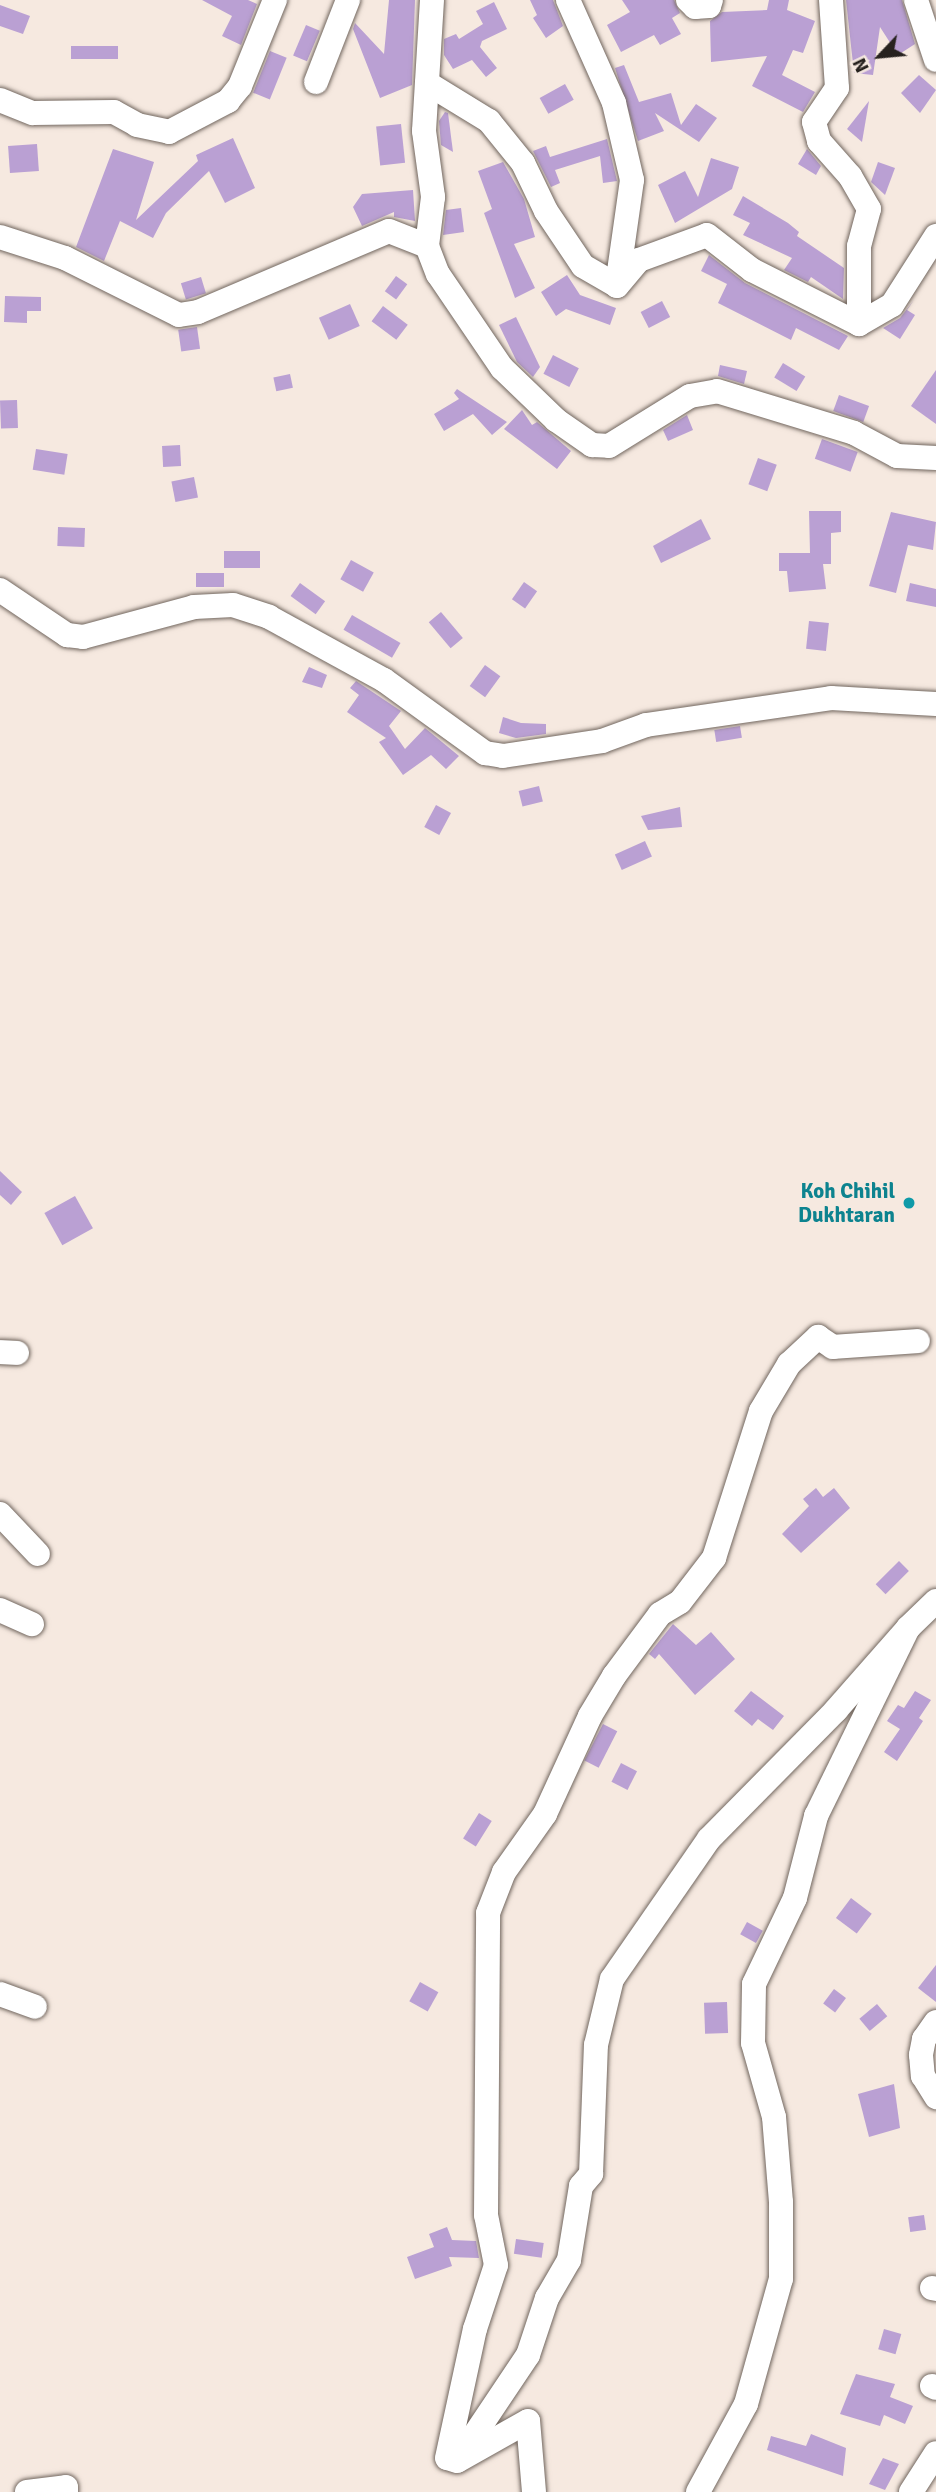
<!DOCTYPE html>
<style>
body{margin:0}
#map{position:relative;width:936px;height:2492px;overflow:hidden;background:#f6e9e0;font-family:Signika,sans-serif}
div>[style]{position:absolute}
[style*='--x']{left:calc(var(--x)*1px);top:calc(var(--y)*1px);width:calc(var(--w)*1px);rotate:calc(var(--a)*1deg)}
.building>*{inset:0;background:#baa0d3;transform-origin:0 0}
.roads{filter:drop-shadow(0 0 2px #71665e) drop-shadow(0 0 2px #71665e)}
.minor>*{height:24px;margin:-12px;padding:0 12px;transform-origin:12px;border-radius:12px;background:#fff}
.dots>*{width:19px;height:19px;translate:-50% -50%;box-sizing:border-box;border:4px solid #f6e9e0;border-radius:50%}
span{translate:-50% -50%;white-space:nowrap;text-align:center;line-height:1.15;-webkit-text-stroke:7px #f6e9e0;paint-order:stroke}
.culture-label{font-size:21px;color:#0d838f;font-weight:700}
.right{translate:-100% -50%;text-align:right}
.north{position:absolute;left:845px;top:21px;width:70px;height:70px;-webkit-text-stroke:5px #f6e9e0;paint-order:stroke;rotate:244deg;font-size:19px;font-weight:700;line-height:28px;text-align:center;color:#27221f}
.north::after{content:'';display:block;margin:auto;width:24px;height:32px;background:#27221f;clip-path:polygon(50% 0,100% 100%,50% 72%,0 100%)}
</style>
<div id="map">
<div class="building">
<div style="clip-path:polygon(202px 0,248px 0,257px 4px,241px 45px,222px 36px,232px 16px)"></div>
<div style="clip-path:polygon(389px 0,415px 0,412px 85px,380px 98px,353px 29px,355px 23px,384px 54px)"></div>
<div style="clip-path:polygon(530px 0,553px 0,563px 26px,546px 38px,533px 18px,537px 15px)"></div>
<div style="clip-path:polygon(622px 0,674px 0,680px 13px,672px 18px,681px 34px,660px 45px,654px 35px,621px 52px,607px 25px,630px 12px)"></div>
<div style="clip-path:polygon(769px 0,789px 0,787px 10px,815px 21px,803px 53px,793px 50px,782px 75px,815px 92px,803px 112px,752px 86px,767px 56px,711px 62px,710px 21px,722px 12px,767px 10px)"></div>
<div style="clip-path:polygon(846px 0,902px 0,915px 44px,898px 55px,880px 27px,873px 75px,854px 73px)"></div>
<div style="clip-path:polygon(494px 2px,507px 29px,482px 41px,480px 47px,497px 68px,486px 77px,472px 60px,453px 69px,444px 55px,444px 39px,456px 34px,459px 39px,483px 24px,476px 11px)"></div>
<div style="clip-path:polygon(0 5px,30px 16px,23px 34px,0 26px)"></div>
<div style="left:306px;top:25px;width:15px;height:33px;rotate:23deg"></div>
<div style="left:118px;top:46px;width:13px;height:47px;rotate:90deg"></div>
<div style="left:270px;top:51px;width:18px;height:45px;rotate:22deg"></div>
<div style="clip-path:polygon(624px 65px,639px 102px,671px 93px,681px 125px,696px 104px,717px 118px,699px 142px,655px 113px,664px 131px,638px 141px,615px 68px)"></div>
<div style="clip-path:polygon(919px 75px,936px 90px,920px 113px,901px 93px)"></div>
<div style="left:565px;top:84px;width:18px;height:29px;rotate:61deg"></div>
<div style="clip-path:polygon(869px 101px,862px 142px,847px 129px)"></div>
<div style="clip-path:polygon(445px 112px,448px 113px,453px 152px,441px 145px,439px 121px)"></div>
<div style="left:401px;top:124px;width:39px;height:25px;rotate:84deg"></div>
<div style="clip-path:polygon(233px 138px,255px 188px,225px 203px,209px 171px,166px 213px,153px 238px,120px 221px,104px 261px,76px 247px,113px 149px,154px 162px,136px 220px,198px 161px,196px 155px)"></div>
<div style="clip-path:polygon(607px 139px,617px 181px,603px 183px,600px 156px,555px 170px,560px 183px,551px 187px,533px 151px,546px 146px,550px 157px)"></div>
<div style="left:37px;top:144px;width:27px;height:29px;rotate:86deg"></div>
<div style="clip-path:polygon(807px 149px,821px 166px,816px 175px,798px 164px)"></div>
<div style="clip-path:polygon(711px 158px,739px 167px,732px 189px,675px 223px,658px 185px,685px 171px,698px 197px)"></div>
<div style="clip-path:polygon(503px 162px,524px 199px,535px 237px,514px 244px,535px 288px,515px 298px,484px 213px,492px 209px,478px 171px)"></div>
<div style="clip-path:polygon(878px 162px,895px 168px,885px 195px,871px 182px)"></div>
<div style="clip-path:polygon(413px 190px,415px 221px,394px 217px,394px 212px,362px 226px,353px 207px,362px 194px)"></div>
<div style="clip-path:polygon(743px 196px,788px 223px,799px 232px,797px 236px,844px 268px,843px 299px,811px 277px,808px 282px,784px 270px,792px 258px,743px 235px,750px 223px,733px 215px)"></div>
<div style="clip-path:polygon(461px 208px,464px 232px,443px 235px,446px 210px)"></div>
<div style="clip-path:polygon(709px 255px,745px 283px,848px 336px,839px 350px,796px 328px,791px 340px,718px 303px,727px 284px,701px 271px)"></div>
<div style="clip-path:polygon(567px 275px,580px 295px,616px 308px,610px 325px,566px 309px,556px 316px,541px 292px)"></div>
<div style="left:396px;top:276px;width:14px;height:19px;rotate:36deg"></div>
<div style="left:201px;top:277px;width:17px;height:21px;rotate:73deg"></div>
<div style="clip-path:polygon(5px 296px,41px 297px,41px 311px,27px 311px,27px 323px,4px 322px)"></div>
<div style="clip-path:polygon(914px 300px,907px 310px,915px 315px,900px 339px,883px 328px,900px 318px)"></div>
<div style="left:662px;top:301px;width:18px;height:24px;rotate:63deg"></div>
<div style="left:350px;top:304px;width:24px;height:34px;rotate:66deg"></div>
<div style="left:383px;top:306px;width:31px;height:19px;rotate:37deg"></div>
<div style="clip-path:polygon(516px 317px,540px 367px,533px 377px,517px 362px,499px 325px)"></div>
<div style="left:197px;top:327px;width:22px;height:19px;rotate:82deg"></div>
<div style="left:553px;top:355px;width:29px;height:21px;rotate:27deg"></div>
<div style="left:783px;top:363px;width:26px;height:17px;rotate:31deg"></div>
<div style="clip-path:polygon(720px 365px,747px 371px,744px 384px,718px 376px)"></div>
<div style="clip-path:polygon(936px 370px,936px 424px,911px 406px)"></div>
<div style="left:290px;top:374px;width:14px;height:17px;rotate:78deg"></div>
<div style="clip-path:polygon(457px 389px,466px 395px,507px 422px,492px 435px,473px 414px,444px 431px,434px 414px,459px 399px,454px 393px)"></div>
<div style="left:839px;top:395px;width:32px;height:17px;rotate:20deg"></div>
<div style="left:17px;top:400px;width:28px;height:17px;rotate:88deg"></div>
<div style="clip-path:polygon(522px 410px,532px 425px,537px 422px,571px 451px,557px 469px,504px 429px)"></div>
<div style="clip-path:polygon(687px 415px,693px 430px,668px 441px,663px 430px)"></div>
<div style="left:822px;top:439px;width:38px;height:21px;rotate:20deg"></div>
<div style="left:180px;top:445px;width:21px;height:18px;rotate:87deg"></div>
<div style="left:36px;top:449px;width:32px;height:21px;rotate:9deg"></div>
<div style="left:758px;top:458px;width:20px;height:28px;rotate:20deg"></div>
<div style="left:194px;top:477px;width:21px;height:23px;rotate:79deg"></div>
<div style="clip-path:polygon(809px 511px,841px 511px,841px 532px,831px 533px,831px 564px,823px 564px,826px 589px,789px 592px,787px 571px,779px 571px,779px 553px,810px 553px)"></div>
<div style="clip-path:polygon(891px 512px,936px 522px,933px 550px,908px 545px,896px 593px,869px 586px)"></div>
<div style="clip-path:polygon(701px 519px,711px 539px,661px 563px,653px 546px)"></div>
<div style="left:58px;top:527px;width:27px;height:19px;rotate:2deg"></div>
<div style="left:224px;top:551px;width:36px;height:17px"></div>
<div style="left:351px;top:560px;width:26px;height:22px;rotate:29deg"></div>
<div style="left:196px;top:573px;width:28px;height:14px"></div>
<div style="left:524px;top:582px;width:16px;height:21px;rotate:35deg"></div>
<div style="left:300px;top:583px;width:31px;height:16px;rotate:36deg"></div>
<div style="clip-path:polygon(910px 583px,936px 589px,936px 607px,906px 601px)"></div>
<div style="left:441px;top:612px;width:34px;height:16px;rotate:50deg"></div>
<div style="left:352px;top:615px;width:56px;height:17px;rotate:30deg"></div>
<div style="left:809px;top:621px;width:20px;height:28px;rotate:6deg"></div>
<div style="left:485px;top:665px;width:19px;height:26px;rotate:36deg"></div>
<div style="clip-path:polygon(309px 667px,327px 675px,322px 688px,302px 682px)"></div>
<div style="clip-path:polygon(356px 681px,401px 711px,389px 726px,405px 749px,425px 728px,459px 756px,446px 769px,431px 755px,403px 775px,379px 742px,386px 738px,347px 712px,359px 695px,350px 688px)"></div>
<div style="clip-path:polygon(503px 717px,521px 723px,546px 724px,546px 734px,516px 738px,499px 733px)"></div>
<div style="left:740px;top:726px;width:12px;height:26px;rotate:81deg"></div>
<div style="left:539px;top:786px;width:16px;height:21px;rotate:76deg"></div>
<div style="left:436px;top:805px;width:17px;height:25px;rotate:28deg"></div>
<div style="clip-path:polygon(680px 807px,682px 827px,648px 830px,641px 816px)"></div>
<div style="left:645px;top:841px;width:17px;height:33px;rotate:66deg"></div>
<div style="clip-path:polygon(0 1171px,22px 1192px,11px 1205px,0 1195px)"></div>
<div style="left:75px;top:1196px;width:37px;height:35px;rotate:61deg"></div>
<div style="clip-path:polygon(816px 1488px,823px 1497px,834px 1488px,850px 1508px,801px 1553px,782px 1534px,809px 1506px,803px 1499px)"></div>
<div style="left:899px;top:1561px;width:14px;height:33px;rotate:45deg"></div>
<div style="clip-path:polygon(673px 1624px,696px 1645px,711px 1632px,735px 1659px,695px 1695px,659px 1654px,655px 1659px,649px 1654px)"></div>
<div style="clip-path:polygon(751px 1691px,784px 1716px,773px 1730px,758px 1719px,752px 1726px,734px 1711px)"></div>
<div style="clip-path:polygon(915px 1691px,931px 1700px,919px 1718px,923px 1721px,897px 1761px,884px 1752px,900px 1729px,887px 1721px,898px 1705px,904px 1708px)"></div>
<div style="left:603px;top:1724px;width:16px;height:41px;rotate:27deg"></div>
<div style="left:621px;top:1763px;width:18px;height:21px;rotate:27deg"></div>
<div style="left:479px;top:1813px;width:15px;height:30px;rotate:32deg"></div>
<div style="left:851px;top:1898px;width:26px;height:25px;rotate:37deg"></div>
<div style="left:747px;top:1922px;width:18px;height:14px;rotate:29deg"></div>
<div style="clip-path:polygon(936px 1965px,936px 2002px,918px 1988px)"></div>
<div style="left:420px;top:1982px;width:21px;height:22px;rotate:29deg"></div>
<div style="left:834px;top:1989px;width:15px;height:18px;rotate:37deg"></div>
<div style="left:727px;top:2002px;width:31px;height:23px;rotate:88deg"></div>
<div style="left:877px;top:2004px;width:16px;height:23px;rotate:50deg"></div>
<div style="clip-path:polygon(894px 2084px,900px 2128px,869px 2137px,858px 2094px)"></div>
<div style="left:924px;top:2215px;width:15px;height:16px;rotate:82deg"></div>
<div style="clip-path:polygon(447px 2227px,452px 2240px,476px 2241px,479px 2258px,449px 2257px,452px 2266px,415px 2279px,407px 2257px,434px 2247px,429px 2234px)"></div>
<div style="left:516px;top:2239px;width:28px;height:15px;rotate:8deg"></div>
<div style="left:884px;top:2329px;width:18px;height:21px;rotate:16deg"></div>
<div style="clip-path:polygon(856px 2374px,895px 2384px,890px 2397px,913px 2406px,905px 2424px,884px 2415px,880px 2426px,840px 2414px)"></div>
<div style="clip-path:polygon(811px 2434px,846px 2448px,843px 2476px,767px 2450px,771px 2436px,806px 2446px)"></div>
<div style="clip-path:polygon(883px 2458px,899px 2464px,885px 2490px,869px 2484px)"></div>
</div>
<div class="roads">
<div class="minor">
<div style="--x:432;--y:0;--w:131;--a:93.5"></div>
<div style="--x:424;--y:131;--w:67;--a:82.2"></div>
<div style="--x:433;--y:197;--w:49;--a:97"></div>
<div style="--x:427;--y:246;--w:30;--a:69"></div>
<div style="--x:438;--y:274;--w:114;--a:55.8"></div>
<div style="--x:502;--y:368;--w:75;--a:43.9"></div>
<div style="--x:556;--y:420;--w:44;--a:34.8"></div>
<div style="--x:592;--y:445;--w:17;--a:3"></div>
<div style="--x:609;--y:446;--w:95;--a:-31.7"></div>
<div style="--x:690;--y:396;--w:27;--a:-10"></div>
<div style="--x:717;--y:391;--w:143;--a:17"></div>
<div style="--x:854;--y:433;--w:49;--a:28.1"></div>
<div style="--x:897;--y:456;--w:39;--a:3"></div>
<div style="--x:568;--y:0;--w:113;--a:65.9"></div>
<div style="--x:614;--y:103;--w:79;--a:76.8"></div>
<div style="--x:632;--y:180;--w:107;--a:98.1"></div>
<div style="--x:688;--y:0;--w:10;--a:45"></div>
<div style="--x:695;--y:7;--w:14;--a:-4"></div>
<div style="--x:709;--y:6;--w:6;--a:-72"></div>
<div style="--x:831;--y:0;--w:88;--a:86.1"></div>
<div style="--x:837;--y:88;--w:41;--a:124.1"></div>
<div style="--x:814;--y:122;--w:20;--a:75"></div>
<div style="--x:819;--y:141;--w:47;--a:48.5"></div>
<div style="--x:850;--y:176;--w:38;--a:60"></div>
<div style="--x:869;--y:209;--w:38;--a:105"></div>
<div style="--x:859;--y:246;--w:78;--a:90"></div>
<div style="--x:916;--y:0;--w:63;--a:71.6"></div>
<div style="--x:316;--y:82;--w:88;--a:-68.7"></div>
<div style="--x:427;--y:83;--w:73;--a:31.5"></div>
<div style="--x:489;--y:121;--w:54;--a:51"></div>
<div style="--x:523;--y:163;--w:53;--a:64.4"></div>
<div style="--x:546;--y:211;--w:66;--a:56.1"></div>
<div style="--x:583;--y:266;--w:39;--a:30"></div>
<div style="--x:617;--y:286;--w:34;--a:-50"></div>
<div style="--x:639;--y:260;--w:72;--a:-20.2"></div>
<div style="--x:707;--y:235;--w:57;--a:37.9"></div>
<div style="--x:752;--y:270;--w:120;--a:26.8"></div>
<div style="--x:859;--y:324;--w:38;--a:-30"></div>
<div style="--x:892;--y:305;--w:82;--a:-57.5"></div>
<div style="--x:0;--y:100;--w:35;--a:22"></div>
<div style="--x:33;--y:113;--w:81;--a:-0.7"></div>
<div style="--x:114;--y:112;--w:26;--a:29"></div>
<div style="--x:137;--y:125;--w:33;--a:12"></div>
<div style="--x:169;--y:132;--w:67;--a:-27.7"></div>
<div style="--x:228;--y:101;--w:19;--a:-51"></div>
<div style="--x:240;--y:86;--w:93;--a:-67.9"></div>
<div style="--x:0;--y:237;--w:68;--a:17.9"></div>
<div style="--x:65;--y:258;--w:127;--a:26.6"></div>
<div style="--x:179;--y:315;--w:19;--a:-9"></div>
<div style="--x:198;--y:312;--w:207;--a:-23"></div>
<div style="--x:389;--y:231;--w:41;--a:21.5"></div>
<div style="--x:0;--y:590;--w:81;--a:33.9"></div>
<div style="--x:67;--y:635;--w:16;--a:7"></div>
<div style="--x:83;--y:637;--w:115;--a:-15.1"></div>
<div style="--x:194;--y:607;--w:39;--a:-3"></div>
<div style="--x:233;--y:605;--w:38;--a:18"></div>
<div style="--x:269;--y:617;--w:131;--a:28.7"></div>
<div style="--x:384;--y:680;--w:125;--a:35.9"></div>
<div style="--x:485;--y:753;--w:18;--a:9"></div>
<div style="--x:503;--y:756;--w:100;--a:-8.6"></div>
<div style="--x:602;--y:741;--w:47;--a:-20"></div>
<div style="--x:646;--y:725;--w:187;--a:-8.3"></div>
<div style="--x:831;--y:698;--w:105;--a:3.3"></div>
<div style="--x:0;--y:1352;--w:17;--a:3"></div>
<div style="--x:0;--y:1514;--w:55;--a:46.5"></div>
<div style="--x:0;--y:1610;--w:35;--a:24"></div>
<div style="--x:0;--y:1994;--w:37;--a:20"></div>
<div style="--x:936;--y:2022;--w:21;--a:125"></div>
<div style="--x:924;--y:2039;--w:16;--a:101"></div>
<div style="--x:921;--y:2055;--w:21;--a:85"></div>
<div style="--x:923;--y:2076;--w:25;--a:58"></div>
<div style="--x:932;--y:2288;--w:4;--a:14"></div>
<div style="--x:932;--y:2386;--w:4;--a:27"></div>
<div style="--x:459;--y:2458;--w:124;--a:-56.2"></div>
<div style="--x:528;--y:2355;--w:60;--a:-71.6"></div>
<div style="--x:547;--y:2298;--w:44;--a:-59.9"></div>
<div style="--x:569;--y:2260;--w:75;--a:-80.8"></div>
<div style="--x:581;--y:2186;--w:16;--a:-50"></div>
<div style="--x:591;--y:2174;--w:129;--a:-87.8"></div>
<div style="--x:596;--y:2045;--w:68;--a:-76.4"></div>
<div style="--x:612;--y:1979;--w:170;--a:-55.3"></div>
<div style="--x:709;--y:1839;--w:181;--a:-45.4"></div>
<div style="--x:836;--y:1710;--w:109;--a:-48.7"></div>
<div style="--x:27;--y:2492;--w:39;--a:-7"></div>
<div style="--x:66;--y:2487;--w:5;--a:90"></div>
<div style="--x:534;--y:2492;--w:71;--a:-94.8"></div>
<div style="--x:528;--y:2421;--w:81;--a:150.6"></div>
<div style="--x:457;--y:2461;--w:10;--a:-163"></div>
<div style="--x:447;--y:2458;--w:132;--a:-77.8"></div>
<div style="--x:475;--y:2329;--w:67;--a:-71.8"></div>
<div style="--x:496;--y:2265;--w:51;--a:-101.3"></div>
<div style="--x:486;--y:2215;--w:302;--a:-89.6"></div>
<div style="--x:488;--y:1913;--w:44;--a:-68.7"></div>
<div style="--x:504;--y:1872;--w:71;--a:-54.7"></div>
<div style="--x:545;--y:1814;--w:108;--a:-65.3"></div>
<div style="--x:590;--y:1716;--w:47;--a:-59"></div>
<div style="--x:614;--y:1676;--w:77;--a:-53.4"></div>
<div style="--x:660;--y:1614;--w:23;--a:-31"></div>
<div style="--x:680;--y:1602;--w:56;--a:-52.3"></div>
<div style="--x:714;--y:1558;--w:154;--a:-72.3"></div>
<div style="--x:761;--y:1411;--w:55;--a:-59.2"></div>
<div style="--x:789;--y:1364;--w:40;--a:-43"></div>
<div style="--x:818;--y:1337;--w:18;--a:34"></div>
<div style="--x:833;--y:1347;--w:85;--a:-4"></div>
<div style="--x:698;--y:2492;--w:100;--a:-61.4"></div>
<div style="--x:746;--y:2404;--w:130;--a:-74.4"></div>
<div style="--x:781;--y:2279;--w:77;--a:-90"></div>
<div style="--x:781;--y:2202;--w:85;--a:-94.7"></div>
<div style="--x:774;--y:2117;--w:77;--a:-105.8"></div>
<div style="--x:753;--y:2043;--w:59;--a:-89"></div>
<div style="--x:754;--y:1984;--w:95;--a:-64.5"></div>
<div style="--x:795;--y:1898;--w:85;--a:-75.6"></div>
<div style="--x:816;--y:1816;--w:209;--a:-63.9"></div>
<div style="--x:908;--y:1628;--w:39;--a:-44"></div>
<div style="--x:911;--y:2492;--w:46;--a:-57.3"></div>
</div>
</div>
<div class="dots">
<div style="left:909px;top:1203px;background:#0f9aa8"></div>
</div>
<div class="culture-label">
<span class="right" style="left:895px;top:1203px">Koh Chihil<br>Dukhtaran</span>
</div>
<div class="north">N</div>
</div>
